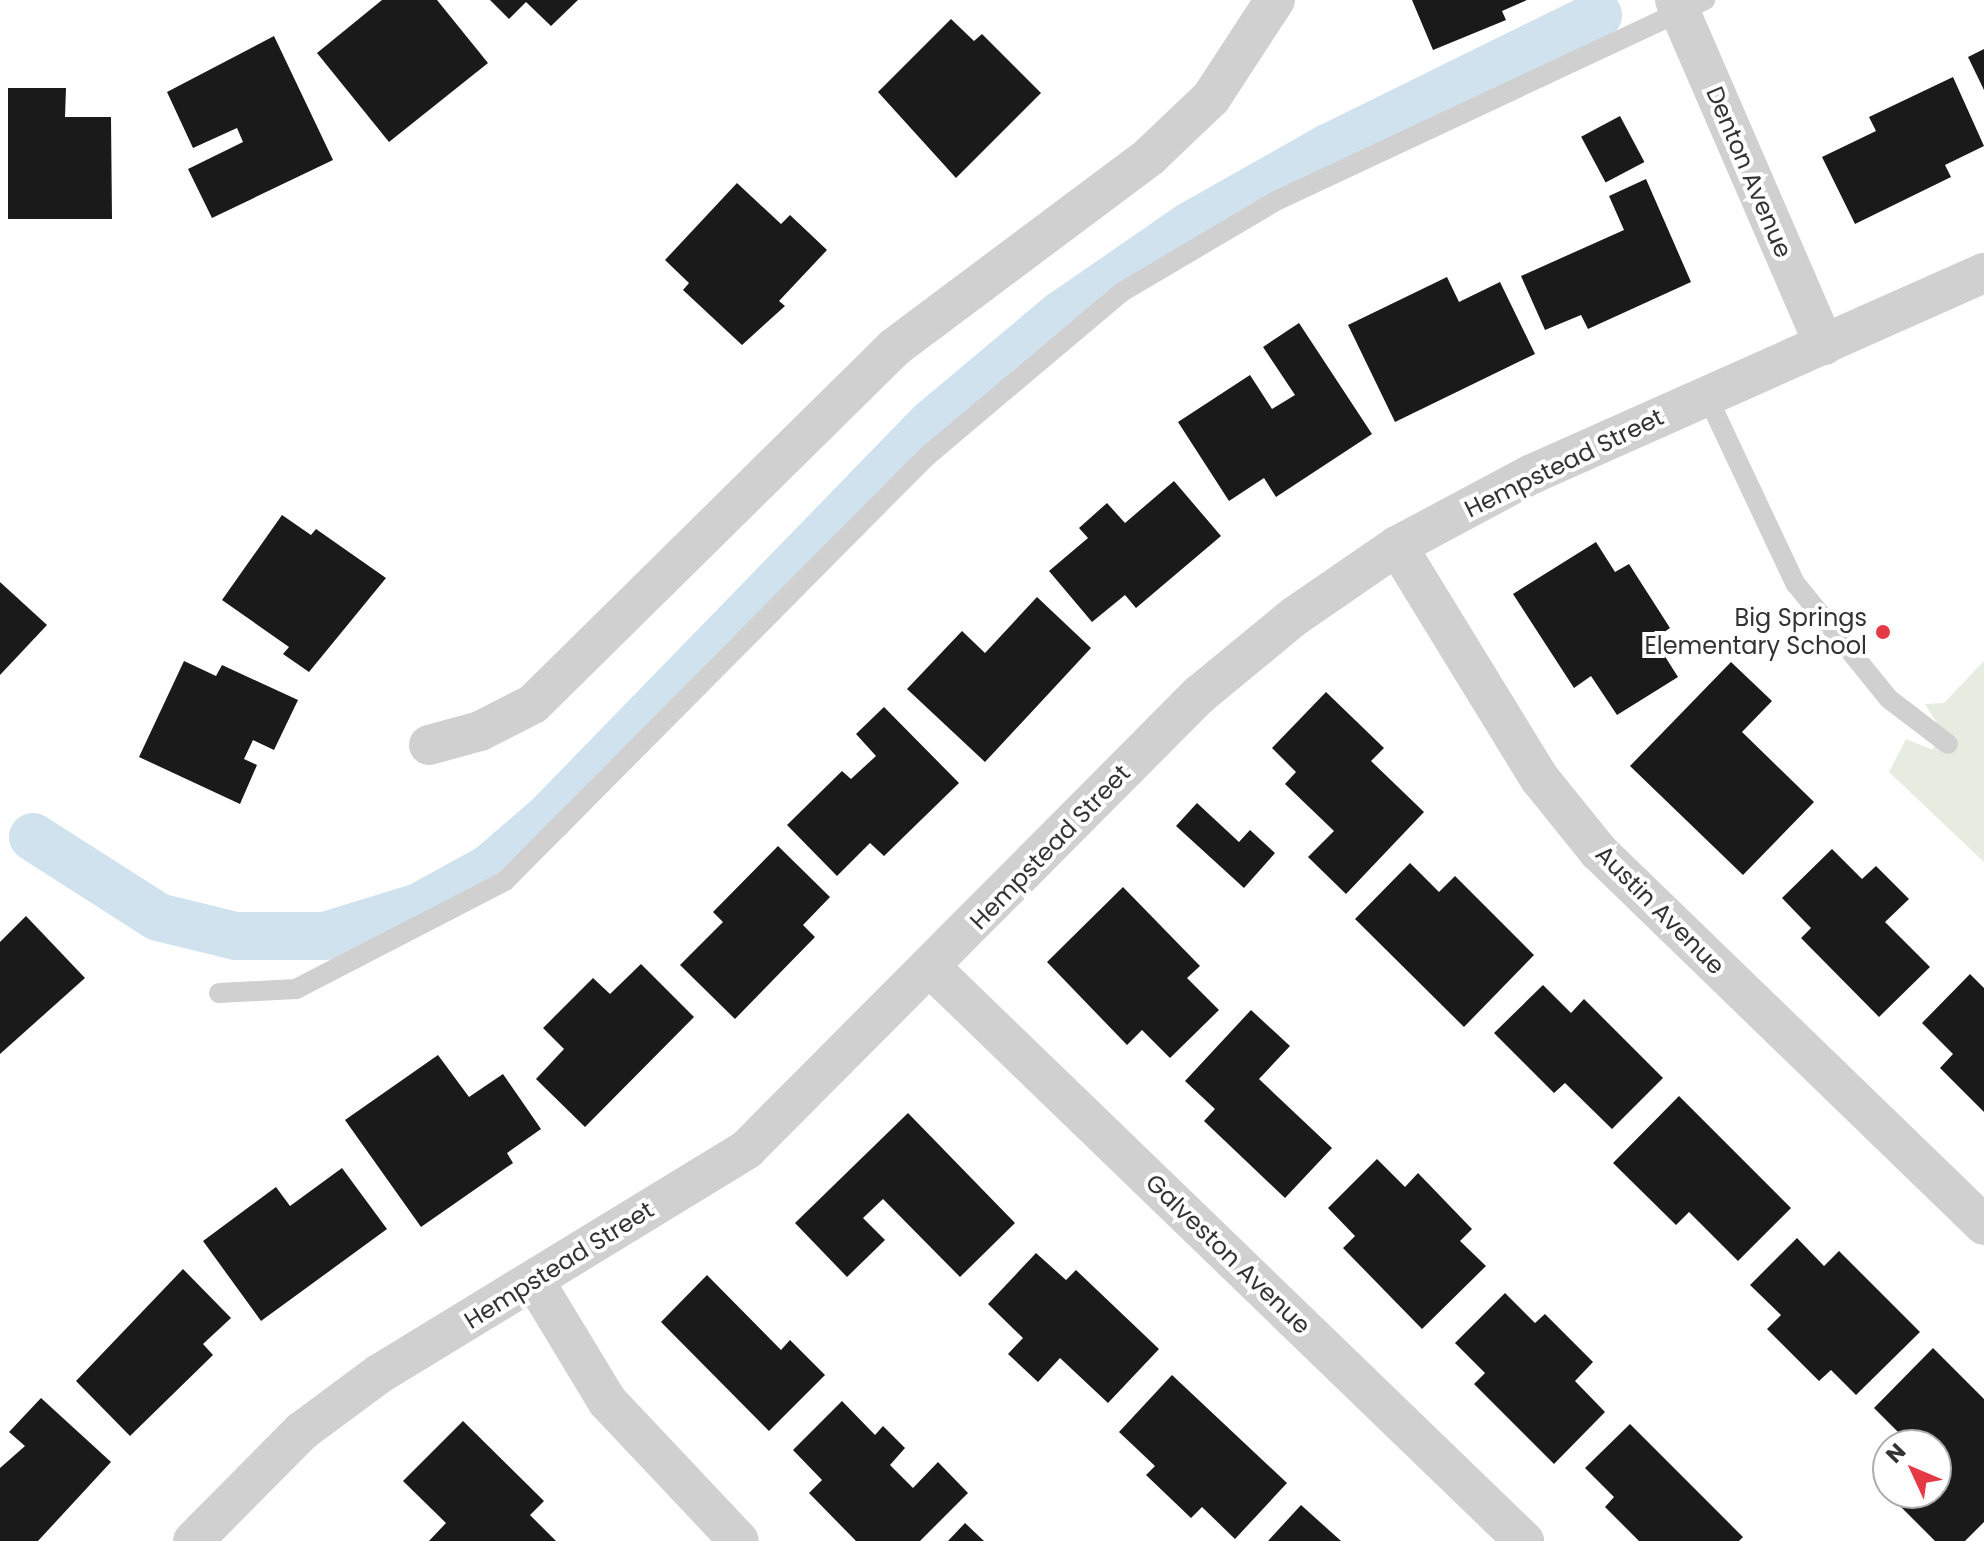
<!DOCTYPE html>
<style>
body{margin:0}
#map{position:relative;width:1984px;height:1541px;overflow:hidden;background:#fff;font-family:Poppins,sans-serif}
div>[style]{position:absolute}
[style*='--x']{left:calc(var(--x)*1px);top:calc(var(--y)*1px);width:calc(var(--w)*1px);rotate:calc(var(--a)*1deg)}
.green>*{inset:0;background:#e6ecdf}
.canal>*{height:48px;margin:-24px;padding:0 24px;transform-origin:24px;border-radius:24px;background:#cfe2ee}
.building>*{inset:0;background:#1a1a1a;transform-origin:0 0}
.lane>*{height:20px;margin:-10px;padding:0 10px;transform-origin:10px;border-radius:10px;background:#d0d0d0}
.street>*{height:40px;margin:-20px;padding:0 20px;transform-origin:20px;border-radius:20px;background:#d0d0d0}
.dots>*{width:22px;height:22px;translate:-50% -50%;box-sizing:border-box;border:4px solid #fff;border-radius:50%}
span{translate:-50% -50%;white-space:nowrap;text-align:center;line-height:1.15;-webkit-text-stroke:8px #fff;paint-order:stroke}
.street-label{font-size:24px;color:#333}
.poi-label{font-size:24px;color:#333}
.right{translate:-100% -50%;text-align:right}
.north{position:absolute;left:1872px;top:1429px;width:80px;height:80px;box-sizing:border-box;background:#fff;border:2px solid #adadad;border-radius:50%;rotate:314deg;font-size:22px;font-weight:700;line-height:32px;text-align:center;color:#333}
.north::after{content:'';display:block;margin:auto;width:28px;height:36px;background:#e63946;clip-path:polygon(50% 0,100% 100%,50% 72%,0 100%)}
</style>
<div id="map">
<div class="green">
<div style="clip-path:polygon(1984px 661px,1984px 862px,1889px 772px,1906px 739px,1933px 750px,1939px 726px,1925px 704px,1944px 703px)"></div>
</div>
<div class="canal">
<div style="--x:33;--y:837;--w:148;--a:32.6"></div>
<div style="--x:158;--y:917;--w:80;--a:13.7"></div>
<div style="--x:236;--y:936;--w:89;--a:0"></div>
<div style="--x:325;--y:936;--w:98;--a:-17.1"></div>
<div style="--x:419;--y:907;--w:81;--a:-28.8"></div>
<div style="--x:490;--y:868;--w:78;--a:-40.8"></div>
<div style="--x:549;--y:817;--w:548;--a:-45.81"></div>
<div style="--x:931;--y:424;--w:170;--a:-40"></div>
<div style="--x:1061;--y:315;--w:157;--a:-34.6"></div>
<div style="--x:1190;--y:226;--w:159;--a:-29.5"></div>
<div style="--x:1328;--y:148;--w:301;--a:-26.2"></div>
</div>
<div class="building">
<div style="clip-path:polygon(382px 0,437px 0,488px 63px,389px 142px,317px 53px)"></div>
<div style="clip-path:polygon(490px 0,578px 0,551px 26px,526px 2px,509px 19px)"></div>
<div style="clip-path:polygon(1412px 0,1527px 0,1502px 11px,1506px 20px,1433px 50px)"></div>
<div style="clip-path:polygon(951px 19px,974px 41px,982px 34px,1041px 93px,956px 178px,878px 92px)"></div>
<div style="clip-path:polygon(274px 36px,333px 160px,212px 218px,188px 169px,243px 142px,237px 128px,193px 148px,167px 92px)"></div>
<div style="clip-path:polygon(1984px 49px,1984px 90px,1968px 57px)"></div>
<div style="clip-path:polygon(1953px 77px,1984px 146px,1945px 165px,1951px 177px,1855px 224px,1822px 157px,1876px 131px,1869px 117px)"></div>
<div style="clip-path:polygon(8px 88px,66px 88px,65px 117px,111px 117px,112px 219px,8px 219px)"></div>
<div style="left:1620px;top:116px;width:52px;height:44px;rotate:62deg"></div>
<div style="clip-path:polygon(1646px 179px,1691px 282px,1588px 329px,1581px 315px,1545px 330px,1521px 276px,1624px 230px,1609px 196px)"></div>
<div style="clip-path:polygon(737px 183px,781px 224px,790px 215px,827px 250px,779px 301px,785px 306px,742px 345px,683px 290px,689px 283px,665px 260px)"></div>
<div style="clip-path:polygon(1447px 277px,1459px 302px,1500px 282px,1535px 354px,1395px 422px,1348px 325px)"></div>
<div style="clip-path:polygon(1299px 323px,1372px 434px,1276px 497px,1264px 478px,1229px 501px,1178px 422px,1250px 375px,1272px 409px,1295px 395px,1263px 347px)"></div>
<div style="clip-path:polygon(1174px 481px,1221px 536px,1136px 608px,1125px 595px,1092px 622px,1049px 571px,1088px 538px,1079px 528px,1107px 503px,1125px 523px)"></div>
<div style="clip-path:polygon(282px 515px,311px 535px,316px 529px,386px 578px,309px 672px,283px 654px,289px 647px,222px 600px)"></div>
<div style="clip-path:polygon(1596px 542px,1615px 572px,1629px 564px,1670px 628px,1654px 639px,1678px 677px,1617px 715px,1591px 676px,1574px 688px,1513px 594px)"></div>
<div style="clip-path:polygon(0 582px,47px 625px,0 675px)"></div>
<div style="clip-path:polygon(1037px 597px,1091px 648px,985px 762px,907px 689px,962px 631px,985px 653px)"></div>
<div style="clip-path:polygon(184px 661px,216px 676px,222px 665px,298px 700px,274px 750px,253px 740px,244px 759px,257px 765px,240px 804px,139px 757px)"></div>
<div style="clip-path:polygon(1731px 662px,1772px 701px,1742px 732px,1814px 802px,1743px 875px,1630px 766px)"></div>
<div style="clip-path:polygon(1326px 692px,1384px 748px,1371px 761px,1424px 812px,1346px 894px,1308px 857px,1334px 831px,1285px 784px,1296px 772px,1272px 748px)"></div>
<div style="clip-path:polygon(884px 707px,959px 783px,884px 856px,870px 843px,837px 876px,787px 825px,842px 771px,851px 779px,876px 756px,856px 734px)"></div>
<div style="clip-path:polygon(1197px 803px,1239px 842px,1250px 830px,1275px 853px,1244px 888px,1176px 826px)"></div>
<div style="clip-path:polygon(778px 846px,830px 897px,803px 925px,815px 937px,735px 1019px,680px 965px,723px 922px,713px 912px)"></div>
<div style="clip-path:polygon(1832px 849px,1862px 879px,1876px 866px,1909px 899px,1885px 922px,1930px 967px,1879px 1017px,1801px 938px,1811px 928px,1782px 898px)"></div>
<div style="clip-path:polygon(1410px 863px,1439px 892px,1455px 876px,1534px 955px,1464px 1027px,1355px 919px)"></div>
<div style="clip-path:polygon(1123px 887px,1200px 966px,1187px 978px,1219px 1010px,1170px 1058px,1142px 1030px,1127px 1045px,1047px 962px)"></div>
<div style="clip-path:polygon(26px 916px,85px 978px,0 1054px,0 942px)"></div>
<div style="clip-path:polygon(641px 964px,694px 1017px,585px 1127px,536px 1079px,564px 1049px,543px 1028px,593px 978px,610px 994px)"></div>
<div style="clip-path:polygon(1970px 974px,1984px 988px,1984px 1112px,1940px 1068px,1953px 1054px,1922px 1023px)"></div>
<div style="clip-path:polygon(1543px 985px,1571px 1013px,1584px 999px,1663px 1078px,1612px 1129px,1565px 1083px,1554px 1093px,1494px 1033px)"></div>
<div style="clip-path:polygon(1251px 1010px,1290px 1046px,1259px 1079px,1332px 1148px,1285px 1198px,1204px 1121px,1215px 1109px,1185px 1081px)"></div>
<div style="clip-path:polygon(438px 1055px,469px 1097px,503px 1074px,541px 1129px,507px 1153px,513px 1163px,421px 1227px,345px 1120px)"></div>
<div style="clip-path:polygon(1679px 1096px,1791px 1208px,1738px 1261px,1689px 1212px,1676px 1225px,1613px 1163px)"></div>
<div style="clip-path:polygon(908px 1113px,1015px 1223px,960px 1277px,883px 1199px,863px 1218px,885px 1240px,847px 1277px,795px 1223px)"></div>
<div style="clip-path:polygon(1377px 1159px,1405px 1187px,1418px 1173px,1472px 1229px,1460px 1241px,1486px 1266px,1422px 1329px,1343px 1248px,1355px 1236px,1328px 1208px)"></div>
<div style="clip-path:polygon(342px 1168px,387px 1229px,261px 1321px,203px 1241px,276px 1187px,290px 1206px)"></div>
<div style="clip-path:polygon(1797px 1238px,1824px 1266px,1839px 1251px,1920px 1332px,1856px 1395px,1831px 1370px,1819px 1381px,1767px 1329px,1781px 1315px,1750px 1285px)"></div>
<div style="clip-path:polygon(1036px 1253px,1066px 1280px,1076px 1270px,1159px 1349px,1108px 1403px,1060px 1358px,1038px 1382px,1008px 1354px,1023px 1338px,988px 1304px)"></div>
<div style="clip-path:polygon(183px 1269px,231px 1318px,203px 1344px,213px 1355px,130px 1436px,76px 1381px)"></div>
<div style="clip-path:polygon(707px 1275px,781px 1350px,790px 1340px,825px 1375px,769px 1431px,661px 1322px)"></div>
<div style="clip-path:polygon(1505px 1293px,1535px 1323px,1545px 1314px,1593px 1362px,1575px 1381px,1605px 1412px,1554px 1464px,1474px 1384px,1485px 1373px,1455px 1343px)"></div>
<div style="clip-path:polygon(1933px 1348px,1984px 1399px,1984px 1522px,1965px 1541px,1935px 1541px,1895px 1501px,1903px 1493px,1936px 1493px,1936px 1445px,1911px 1445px,1874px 1408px)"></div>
<div style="clip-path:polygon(1172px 1375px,1287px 1483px,1235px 1539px,1202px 1507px,1191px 1518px,1146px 1475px,1155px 1466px,1119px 1432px)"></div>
<div style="clip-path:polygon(41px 1398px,111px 1462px,38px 1541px,0 1541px,0 1468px,25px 1446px,9px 1432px)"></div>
<div style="clip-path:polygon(842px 1401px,875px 1435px,883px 1426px,905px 1448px,890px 1465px,913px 1488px,938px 1462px,968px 1493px,920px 1541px,856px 1541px,809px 1493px,822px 1480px,793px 1450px)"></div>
<div style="clip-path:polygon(463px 1421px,544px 1501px,530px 1515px,556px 1541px,429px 1541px,446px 1523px,403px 1481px)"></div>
<div style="clip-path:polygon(1630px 1424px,1743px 1537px,1739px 1541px,1639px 1541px,1605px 1507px,1614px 1497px,1585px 1468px)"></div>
<div style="clip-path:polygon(1301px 1505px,1341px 1541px,1268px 1541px)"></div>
<div style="clip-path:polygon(965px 1523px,984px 1541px,948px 1541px)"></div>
</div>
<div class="lane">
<div style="--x:1707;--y:396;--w:207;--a:64.8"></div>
<div style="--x:1795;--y:583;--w:149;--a:51"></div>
<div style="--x:1889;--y:699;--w:74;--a:37.3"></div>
<div style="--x:219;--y:993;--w:77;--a:-3"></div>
<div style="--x:296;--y:989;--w:235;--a:-27.3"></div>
<div style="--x:505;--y:881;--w:598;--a:-45.2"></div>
<div style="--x:926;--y:457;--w:256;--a:-40.1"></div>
<div style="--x:1122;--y:292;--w:179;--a:-30.6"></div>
<div style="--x:1276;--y:201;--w:474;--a:-25.1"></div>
</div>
<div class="street">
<div style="--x:1675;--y:0;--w:376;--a:66.6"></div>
<div style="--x:1397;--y:546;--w:273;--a:58.5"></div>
<div style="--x:1540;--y:779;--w:94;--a:51.1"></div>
<div style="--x:1599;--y:852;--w:536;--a:44.09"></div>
<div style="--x:429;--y:745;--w:53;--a:-15.4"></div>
<div style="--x:480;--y:731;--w:59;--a:-27"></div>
<div style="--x:533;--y:704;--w:508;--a:-44.6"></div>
<div style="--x:895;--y:347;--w:319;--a:-36.8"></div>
<div style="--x:1150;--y:156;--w:84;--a:-43.6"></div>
<div style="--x:1211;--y:98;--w:117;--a:-56.9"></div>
<div style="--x:931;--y:968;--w:825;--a:44.02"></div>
<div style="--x:535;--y:1282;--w:139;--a:58.8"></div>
<div style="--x:607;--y:1401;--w:192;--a:46.7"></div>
<div style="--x:193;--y:1541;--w:155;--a:-45.3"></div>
<div style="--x:302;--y:1431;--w:96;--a:-36.5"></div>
<div style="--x:379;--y:1374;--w:431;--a:-31.4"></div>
<div style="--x:747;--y:1149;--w:641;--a:-45.13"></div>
<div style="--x:1199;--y:695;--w:124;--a:-39.5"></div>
<div style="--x:1295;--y:616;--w:124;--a:-34.5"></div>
<div style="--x:1397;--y:546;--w:153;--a:-28.1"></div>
<div style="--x:1532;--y:474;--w:495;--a:-24"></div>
</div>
<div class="dots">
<div style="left:1883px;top:632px;background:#e63946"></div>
</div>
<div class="street-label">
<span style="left:1749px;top:172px;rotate:67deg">Denton Avenue</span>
<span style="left:1564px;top:463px;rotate:-26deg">Hempstead Street</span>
<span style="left:1050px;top:847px;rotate:-46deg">Hempstead Street</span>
<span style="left:1660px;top:910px;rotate:45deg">Austin Avenue</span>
<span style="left:1228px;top:1254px;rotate:44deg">Galveston Avenue</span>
<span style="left:559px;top:1265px;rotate:-32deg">Hempstead Street</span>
</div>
<div class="poi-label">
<span class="right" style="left:1867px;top:632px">Big Springs<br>Elementary School</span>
</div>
<div class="north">N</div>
</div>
